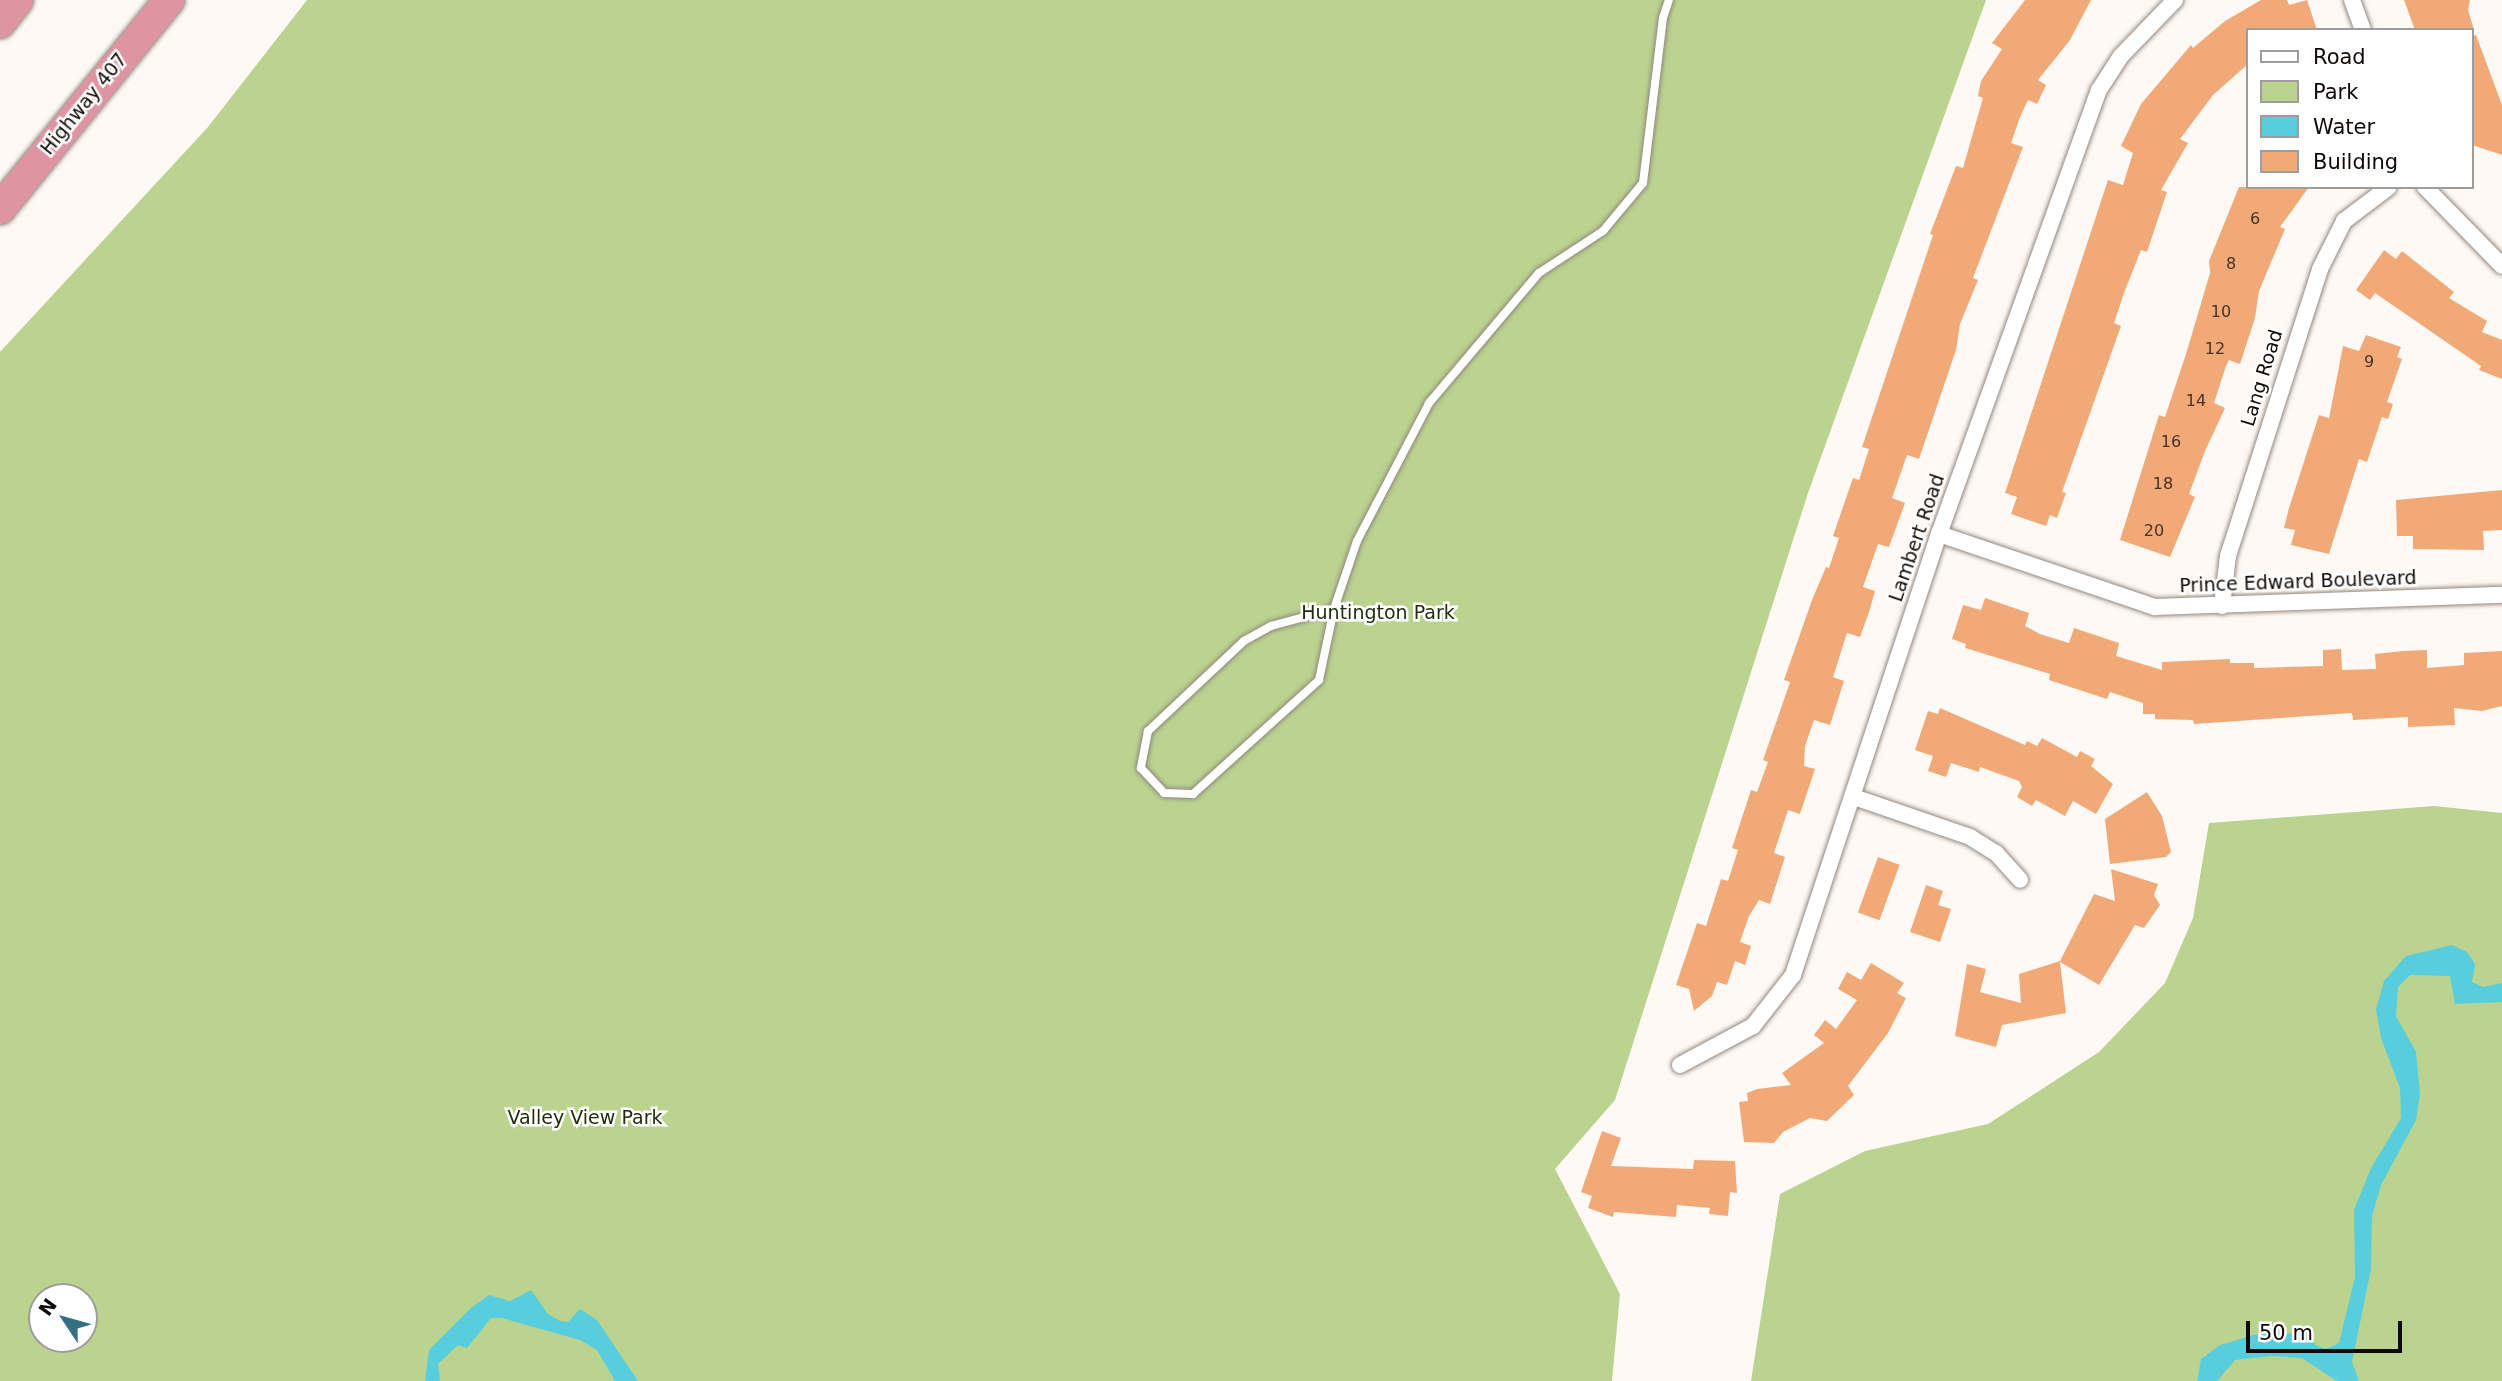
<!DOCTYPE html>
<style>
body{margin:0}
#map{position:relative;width:2502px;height:1381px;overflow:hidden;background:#fef9f5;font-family:"DejaVu Sans",sans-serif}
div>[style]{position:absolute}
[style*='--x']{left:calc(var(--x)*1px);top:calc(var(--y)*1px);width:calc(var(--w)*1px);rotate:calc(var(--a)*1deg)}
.green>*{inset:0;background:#bad38f}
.water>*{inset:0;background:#58cddd}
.building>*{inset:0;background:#f1aa77;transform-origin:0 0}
.roads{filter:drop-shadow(0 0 2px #93877e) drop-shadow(0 0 2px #93877e)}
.service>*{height:8px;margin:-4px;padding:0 4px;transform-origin:4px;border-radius:4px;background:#fff}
.minor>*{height:16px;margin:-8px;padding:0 8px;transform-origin:8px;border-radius:8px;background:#fff}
.motorway>*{height:30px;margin:-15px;padding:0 15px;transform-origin:15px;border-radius:15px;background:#df95a1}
span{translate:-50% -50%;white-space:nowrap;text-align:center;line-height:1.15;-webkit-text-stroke:5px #fff;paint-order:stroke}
.number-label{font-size:16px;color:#483223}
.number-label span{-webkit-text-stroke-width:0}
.street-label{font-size:19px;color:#0f0a07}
.park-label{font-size:19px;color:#242e0d}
.legend{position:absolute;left:2246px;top:28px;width:228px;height:161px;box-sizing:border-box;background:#fff;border:2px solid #9f9d9c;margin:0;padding:9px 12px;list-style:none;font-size:21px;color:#0f0a07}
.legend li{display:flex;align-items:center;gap:14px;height:35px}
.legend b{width:35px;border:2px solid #9f9d9c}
.north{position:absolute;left:28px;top:1283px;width:70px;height:70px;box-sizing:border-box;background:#fff;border:2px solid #9f9d9c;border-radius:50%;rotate:306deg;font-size:19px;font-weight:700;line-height:28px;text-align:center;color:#0f0a07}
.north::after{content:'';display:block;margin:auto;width:24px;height:32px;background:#346f87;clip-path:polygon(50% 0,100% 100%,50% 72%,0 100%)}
.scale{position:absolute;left:2246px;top:1321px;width:156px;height:32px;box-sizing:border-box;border:4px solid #0f0a07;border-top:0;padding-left:9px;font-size:21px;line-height:24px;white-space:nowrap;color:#0f0a07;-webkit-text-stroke:5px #fff;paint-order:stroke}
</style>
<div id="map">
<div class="green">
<div style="clip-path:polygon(evenodd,307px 0,1986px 0,1808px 493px,1615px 1100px,1555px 1169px,1620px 1294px,1612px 1381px,0 1381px,0 352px,208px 127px,307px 0,42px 1297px,84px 1297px,84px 1339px,42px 1339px,42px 1297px)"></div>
<div style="clip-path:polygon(2434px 806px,2502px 813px,2502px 1381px,1751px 1381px,1780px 1194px,1865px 1151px,1988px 1124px,2099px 1052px,2165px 983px,2193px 918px,2209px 823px)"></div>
</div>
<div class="water">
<div style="clip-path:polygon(2452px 945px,2467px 952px,2475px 964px,2472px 982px,2483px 987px,2502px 983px,2502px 1002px,2455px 1004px,2450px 976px,2410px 975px,2398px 987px,2396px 1016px,2416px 1052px,2420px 1094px,2416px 1120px,2381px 1185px,2372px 1216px,2371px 1269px,2352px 1362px,2359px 1381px,2337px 1381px,2302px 1358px,2271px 1356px,2235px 1360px,2217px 1381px,2197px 1381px,2201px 1359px,2220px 1345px,2261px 1333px,2312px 1334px,2315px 1345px,2326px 1349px,2339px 1343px,2355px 1277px,2354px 1210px,2371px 1168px,2401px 1118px,2400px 1088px,2381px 1038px,2376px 1009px,2384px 981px,2406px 956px)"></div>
<div style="clip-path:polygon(531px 1290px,548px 1314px,560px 1321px,568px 1322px,580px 1309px,597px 1320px,638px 1381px,615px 1381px,597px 1350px,580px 1340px,502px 1318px,491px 1318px,467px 1348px,458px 1345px,438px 1364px,440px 1381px,425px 1381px,429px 1350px,471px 1308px,489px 1295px,510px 1301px)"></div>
</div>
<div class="building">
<div style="clip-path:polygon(2025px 0,2091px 0,2070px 40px,2038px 80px,2046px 85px,2037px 104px,2028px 100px,2020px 117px,2011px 143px,2023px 147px,1973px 278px,1978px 280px,1960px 324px,1956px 350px,1919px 459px,1907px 455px,1892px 498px,1905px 503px,1889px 547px,1878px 544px,1863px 587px,1875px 591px,1869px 612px,1860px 637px,1847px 633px,1833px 677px,1844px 681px,1830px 725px,1814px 720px,1805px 746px,1804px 766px,1815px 769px,1800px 814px,1788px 810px,1774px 853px,1785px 857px,1770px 904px,1759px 900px,1749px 916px,1740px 942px,1751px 946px,1745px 965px,1735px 961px,1727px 985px,1717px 982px,1712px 996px,1694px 1011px,1689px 989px,1676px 985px,1697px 923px,1706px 926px,1721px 879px,1728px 881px,1738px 850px,1732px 848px,1751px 790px,1757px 792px,1768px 762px,1763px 760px,1790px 682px,1784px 680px,1812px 600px,1826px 567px,1829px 568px,1839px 538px,1833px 536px,1853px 478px,1859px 480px,1869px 449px,1862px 447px,1933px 235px,1930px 234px,1956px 166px,1963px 168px,1983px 98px,1978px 96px,1981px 81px,2002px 49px,1992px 43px)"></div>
<div style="clip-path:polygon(2261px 0,2287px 0,2289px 5px,2307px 0,2317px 30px,2248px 30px,2248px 64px,2213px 95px,2180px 139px,2188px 143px,2161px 190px,2167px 192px,2147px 252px,2141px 250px,2124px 293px,2114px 323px,2121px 326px,2062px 492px,2066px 493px,2057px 518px,2050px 515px,2046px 526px,2011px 514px,2017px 497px,2005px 493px,2108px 180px,2123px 185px,2133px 153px,2121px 146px,2141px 104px,2191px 45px,2193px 48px,2225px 21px)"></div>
<div style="clip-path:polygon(2404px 0,2470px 0,2468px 10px,2474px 30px,2415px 30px)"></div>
<div style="clip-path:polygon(2476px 35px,2502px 105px,2502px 155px,2472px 145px,2472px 36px)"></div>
<div style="clip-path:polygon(2239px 187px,2309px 187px,2280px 227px,2285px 229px,2259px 291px,2255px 318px,2240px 364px,2229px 360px,2226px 366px,2214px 403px,2225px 408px,2205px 451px,2189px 494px,2195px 497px,2170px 557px,2120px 540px,2159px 415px,2165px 417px,2186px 354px,2210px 273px,2209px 261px)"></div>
<div style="clip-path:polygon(2384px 250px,2396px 259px,2402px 251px,2454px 292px,2449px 298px,2487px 321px,2482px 332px,2502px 340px,2502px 379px,2479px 370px,2481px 366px,2375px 293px,2370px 300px,2356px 290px)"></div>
<div style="clip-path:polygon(2366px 335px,2401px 347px,2397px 357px,2402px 359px,2387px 402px,2393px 404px,2388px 419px,2382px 417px,2367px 462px,2359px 459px,2329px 554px,2291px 545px,2295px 530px,2284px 528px,2289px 508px,2319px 415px,2329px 418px,2343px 346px,2359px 351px)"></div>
<div style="clip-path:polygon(2502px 490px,2502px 530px,2483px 531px,2484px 550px,2413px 549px,2413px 536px,2397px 536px,2396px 500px)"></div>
<div style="clip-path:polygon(1985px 598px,2029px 613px,2025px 626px,2040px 634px,2069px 643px,2074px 628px,2119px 643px,2116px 656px,2162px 670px,2162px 662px,2230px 659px,2230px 663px,2254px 663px,2254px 668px,2323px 666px,2323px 650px,2341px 649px,2342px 670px,2376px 669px,2375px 654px,2403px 651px,2427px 650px,2427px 668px,2464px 665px,2464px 653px,2502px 651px,2502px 706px,2482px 711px,2454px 708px,2455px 725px,2408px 727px,2408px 717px,2353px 720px,2352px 713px,2194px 724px,2193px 720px,2155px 719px,2155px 714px,2143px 714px,2143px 703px,2110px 692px,2107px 699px,2049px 680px,2050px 674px,1965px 648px,1966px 644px,1952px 639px,1963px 605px,1981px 610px)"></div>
<div style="clip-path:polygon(1940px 708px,2025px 745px,2027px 741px,2037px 746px,2042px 738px,2077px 757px,2080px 751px,2095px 759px,2091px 766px,2113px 784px,2096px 814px,2073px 801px,2065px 816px,2036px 800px,2032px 806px,2017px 797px,2022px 787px,2019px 781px,1980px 767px,1979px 772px,1951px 763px,1946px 777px,1928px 771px,1933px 756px,1915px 750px,1928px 711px,1938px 714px)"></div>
<div style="clip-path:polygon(2147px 792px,2162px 816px,2171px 852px,2166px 857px,2110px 864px,2105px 819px)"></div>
<div style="left:1878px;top:857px;width:23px;height:59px;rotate:20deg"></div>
<div style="clip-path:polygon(2111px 869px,2158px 884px,2154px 895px,2160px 905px,2144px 928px,2135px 925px,2099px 985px,2060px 962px,2066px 1013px,2002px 1025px,1996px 1047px,1955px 1036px,1967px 964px,1986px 969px,1980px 992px,2021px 1003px,2019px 974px,2060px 961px,2094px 894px,2115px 901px)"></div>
<div style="clip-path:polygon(1926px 885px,1943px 891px,1938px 905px,1951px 909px,1940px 942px,1910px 932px)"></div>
<div style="clip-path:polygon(1871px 963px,1904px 983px,1897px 993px,1906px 998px,1888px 1033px,1848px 1086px,1854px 1095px,1827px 1121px,1810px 1118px,1783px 1132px,1774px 1143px,1744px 1142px,1739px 1102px,1748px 1101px,1747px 1093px,1757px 1089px,1791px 1085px,1782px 1073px,1824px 1043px,1814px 1035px,1825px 1020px,1836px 1029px,1857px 1000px,1838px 989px,1847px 972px,1861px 980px)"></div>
<div style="clip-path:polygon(1602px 1131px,1621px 1138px,1611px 1166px,1693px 1169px,1694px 1160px,1735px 1161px,1737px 1193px,1730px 1192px,1728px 1216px,1709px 1214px,1710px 1208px,1677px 1205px,1676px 1217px,1614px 1212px,1613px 1217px,1588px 1208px,1592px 1196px,1581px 1192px)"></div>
</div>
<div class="roads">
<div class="service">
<div style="--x:1334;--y:609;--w:65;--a:164.9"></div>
<div style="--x:1271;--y:626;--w:31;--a:151"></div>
<div style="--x:1244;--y:641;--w:132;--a:136.8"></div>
<div style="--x:1148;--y:731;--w:38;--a:101"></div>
<div style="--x:1141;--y:768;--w:34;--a:47"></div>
<div style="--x:1164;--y:793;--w:29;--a:2"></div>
<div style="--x:1193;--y:794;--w:170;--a:-42.1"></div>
<div style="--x:1319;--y:680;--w:73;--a:-78.1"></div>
<div style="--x:1334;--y:609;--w:72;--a:-71.3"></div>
<div style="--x:1357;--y:541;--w:156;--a:-62.4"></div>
<div style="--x:1429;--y:403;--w:170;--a:-49.8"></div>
<div style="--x:1539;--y:273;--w:77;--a:-33.3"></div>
<div style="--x:1603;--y:231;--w:62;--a:-50.2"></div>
<div style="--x:1643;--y:183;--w:166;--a:-83.1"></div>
<div style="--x:1663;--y:18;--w:19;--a:-72"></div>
</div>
<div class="minor">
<div style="--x:2352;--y:0;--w:32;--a:70"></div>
<div style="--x:2425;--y:187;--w:110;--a:45.7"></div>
<div style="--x:1939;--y:534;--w:228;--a:18.7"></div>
<div style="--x:2155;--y:607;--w:347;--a:-2"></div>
<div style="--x:2222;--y:606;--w:50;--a:-83.2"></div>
<div style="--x:2228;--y:556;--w:301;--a:-72.2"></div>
<div style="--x:2320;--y:269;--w:54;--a:-63.4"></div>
<div style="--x:2344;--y:221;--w:56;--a:-37.1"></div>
<div style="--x:1854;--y:797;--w:123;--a:19"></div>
<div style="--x:1970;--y:837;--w:31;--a:32"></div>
<div style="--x:1996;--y:853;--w:36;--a:48"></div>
<div style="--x:1680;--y:1065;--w:83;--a:-28.1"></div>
<div style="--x:1753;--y:1026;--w:65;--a:-51.9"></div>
<div style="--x:1793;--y:975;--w:465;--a:-71.7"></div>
<div style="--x:1939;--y:534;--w:472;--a:-70.2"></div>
<div style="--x:2099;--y:90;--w:40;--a:-57.1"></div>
<div style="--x:2121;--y:56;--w:78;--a:-46"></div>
</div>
<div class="motorway">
<div style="--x:0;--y:23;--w:29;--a:-52"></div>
<div style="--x:0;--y:209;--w:269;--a:-51"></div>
</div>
</div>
<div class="number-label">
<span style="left:2255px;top:219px">6</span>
<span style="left:2231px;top:264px">8</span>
<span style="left:2221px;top:312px">10</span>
<span style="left:2215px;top:349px">12</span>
<span style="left:2369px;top:362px">9</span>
<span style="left:2196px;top:401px">14</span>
<span style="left:2171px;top:442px">16</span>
<span style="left:2163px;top:484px">18</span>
<span style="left:2154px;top:531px">20</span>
</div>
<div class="street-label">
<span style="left:84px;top:104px;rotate:-51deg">Highway 407</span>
<span style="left:2262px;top:378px;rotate:-73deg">Lang Road</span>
<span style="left:1917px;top:538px;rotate:-71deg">Lambert Road</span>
<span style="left:2298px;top:582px;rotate:-2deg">Prince Edward Boulevard</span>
</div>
<div class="park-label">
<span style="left:1378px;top:613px">Huntington Park</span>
<span style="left:585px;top:1118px">Valley View Park</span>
</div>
<ul class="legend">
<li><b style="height:9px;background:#fff"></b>Road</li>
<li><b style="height:19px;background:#bad38f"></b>Park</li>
<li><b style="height:19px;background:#58cddd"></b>Water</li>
<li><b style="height:19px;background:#f1aa77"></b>Building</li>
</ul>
<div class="north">N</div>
<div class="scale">50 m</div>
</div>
